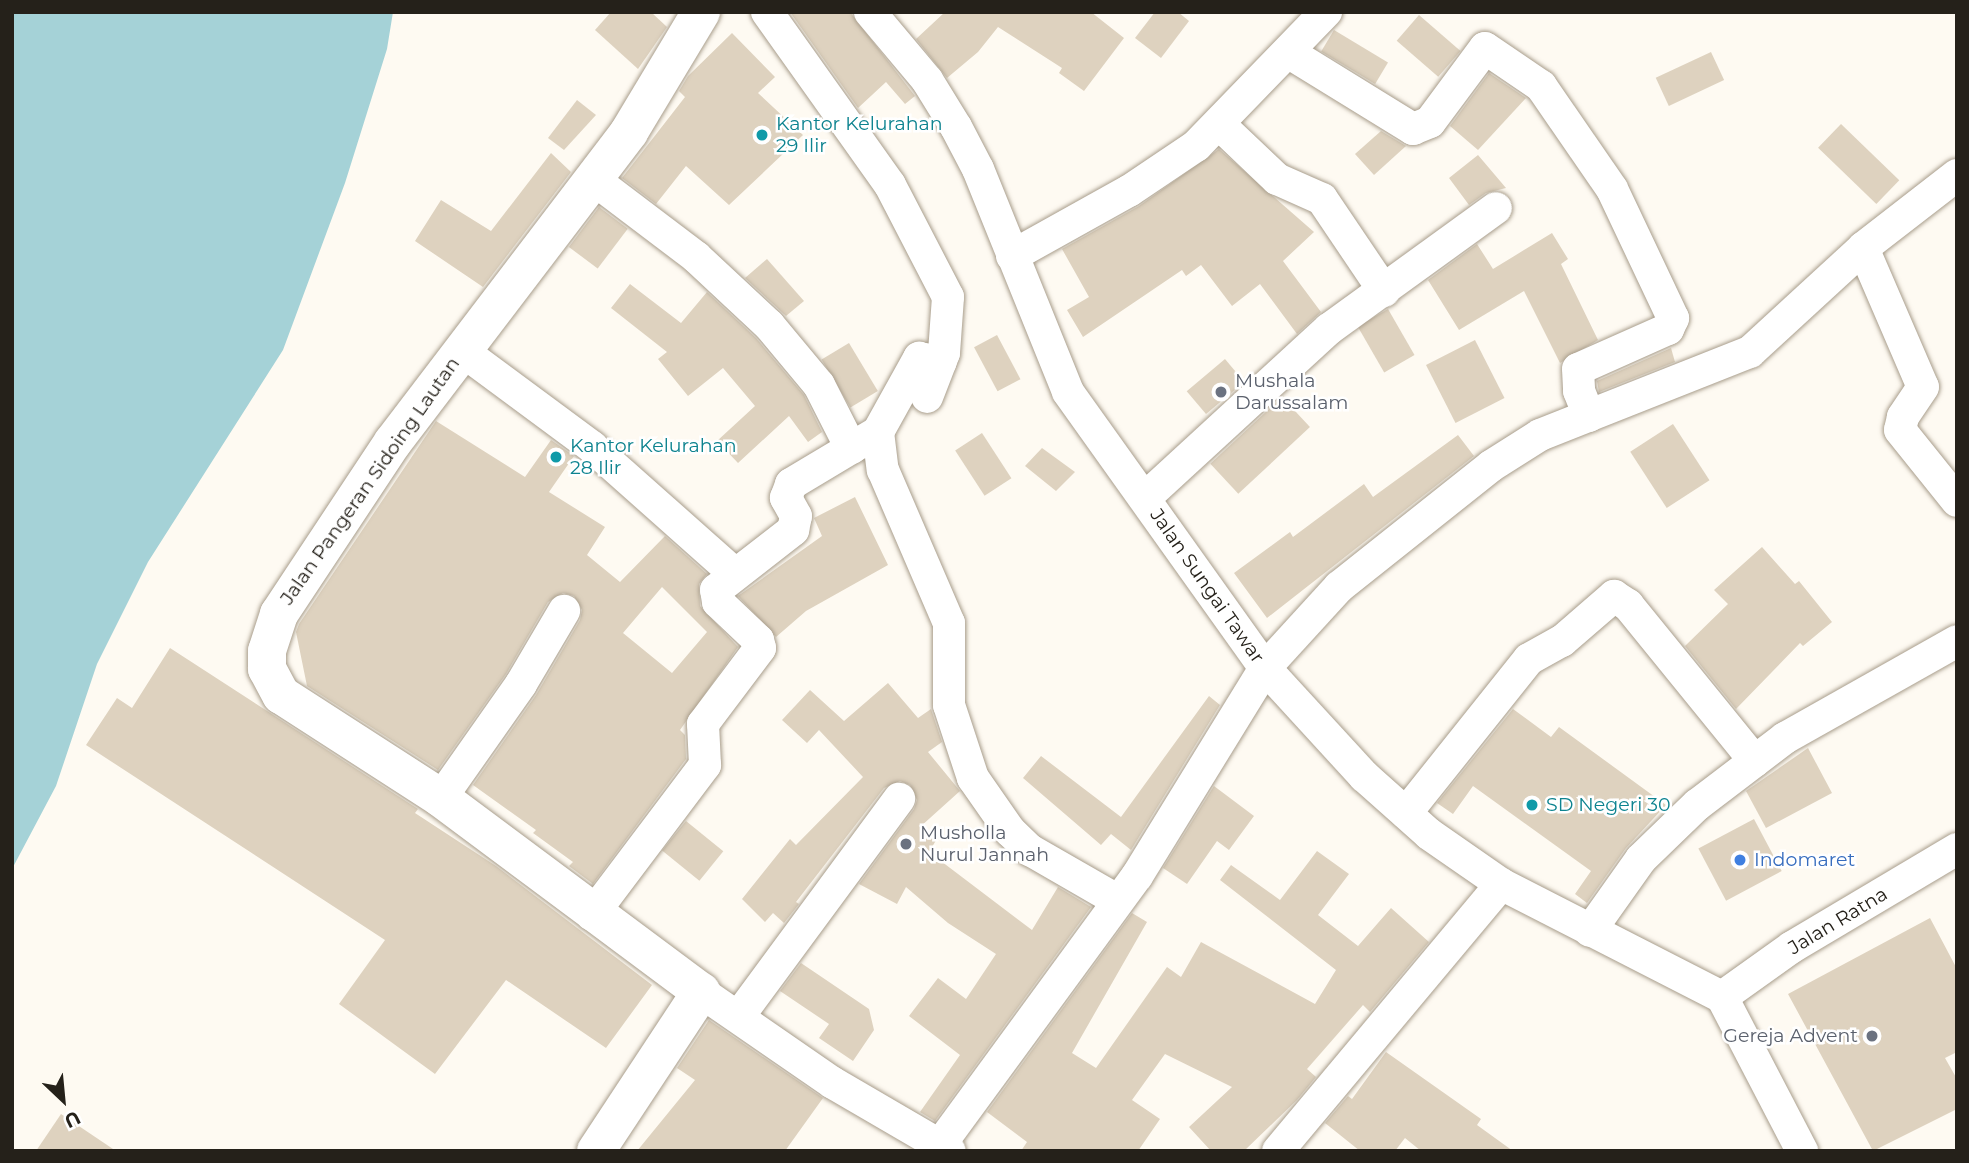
<!DOCTYPE html>
<style>
body{margin:0}
#map{position:relative;width:1969px;height:1163px;overflow:hidden;background:#fefaf2;font-family:Montserrat,sans-serif}
div>[style]{position:absolute}
[style*='--x']{left:calc(var(--x)*1px);top:calc(var(--y)*1px);width:calc(var(--w)*1px);rotate:calc(var(--a)*1deg)}
.water>*{inset:0;background:#a5d2d7}
.building>*{inset:0;background:#ded2bf;transform-origin:0 0}
.roads{filter:drop-shadow(0 0 2px #a89d8b) drop-shadow(0 0 2px #a89d8b)}
.minor>*{height:32px;margin:-16px;padding:0 16px;transform-origin:16px;border-radius:16px;background:#fff}
.tertiary>*{height:38px;margin:-19px;padding:0 19px;transform-origin:19px;border-radius:19px;background:#fff}
.dots>*{width:19px;height:19px;translate:-50% -50%;box-sizing:border-box;border:4px solid #fff;border-radius:50%}
span{translate:-50% -50%;white-space:nowrap;text-align:center;line-height:1.15;-webkit-text-stroke:5px #fff;paint-order:stroke}
.culture-label{font-size:19px;color:#0d838f}
.left{translate:0 -50%;text-align:left}
.worship-label{font-size:19px;color:#5b616d}
.right{translate:-100% -50%;text-align:right}
.street-label{font-size:19px;color:#25211a}
.shop-label{font-size:19px;color:#366cbe}
.frame{position:absolute;inset:0;border:14px solid #25211a;pointer-events:none}
.north{position:absolute;left:28px;top:1065px;width:70px;height:70px;-webkit-text-stroke:5px #fff;paint-order:stroke;rotate:154deg;font-size:19px;font-weight:700;line-height:28px;text-align:center;color:#25211a}
.north::after{content:'';display:block;margin:auto;width:24px;height:32px;background:#25211a;clip-path:polygon(50% 0,100% 100%,50% 72%,0 100%)}
</style>
<div id="map">
<div class="water">
<div style="clip-path:polygon(12px 12px,393px 12px,387px 49px,345px 183px,283px 350px,148px 562px,97px 664px,56px 786px,12px 869px)"></div>
</div>
<div class="building">
<div style="clip-path:polygon(611px 12px,651px 12px,667px 27px,638px 69px,595px 30px)"></div>
<div style="clip-path:polygon(790px 12px,850px 12px,915px 96px,905px 104px,886px 82px,858px 108px)"></div>
<div style="clip-path:polygon(945px 12px,1091px 12px,1124px 38px,1084px 91px,1059px 73px,1062px 68px,998px 27px,978px 52px,947px 78px,916px 39px)"></div>
<div style="clip-path:polygon(1155px 12px,1178px 12px,1189px 21px,1161px 58px,1135px 38px)"></div>
<div style="left:1419px;top:15px;width:55px;height:34px;rotate:41deg"></div>
<div style="left:1334px;top:30px;width:63px;height:25px;rotate:31deg"></div>
<div style="clip-path:polygon(732px 33px,775px 77px,758px 93px,803px 135px,729px 205px,686px 166px,656px 204px,622px 178px,685px 97px,679px 91px,688px 76px)"></div>
<div style="left:1711px;top:52px;width:31px;height:61px;rotate:65deg"></div>
<div style="clip-path:polygon(1489px 73px,1526px 98px,1478px 150px,1450px 126px)"></div>
<div style="clip-path:polygon(577px 100px,596px 115px,564px 150px,548px 138px)"></div>
<div style="left:1841px;top:124px;width:81px;height:33px;rotate:44deg"></div>
<div style="clip-path:polygon(1381px 131px,1406px 146px,1374px 175px,1355px 154px)"></div>
<div style="clip-path:polygon(1219px 149px,1314px 232px,1283px 261px,1321px 312px,1297px 334px,1260px 284px,1232px 306px,1201px 265px,1186px 276px,1182px 270px,1083px 337px,1067px 310px,1089px 297px,1062px 249px,1139px 206px)"></div>
<div style="clip-path:polygon(551px 153px,571px 172px,483px 287px,415px 241px,441px 200px,491px 231px)"></div>
<div style="clip-path:polygon(1478px 155px,1506px 188px,1486px 193px,1469px 205px,1449px 178px)"></div>
<div style="left:599px;top:207px;width:36px;height:50px;rotate:37deg"></div>
<div style="clip-path:polygon(1552px 233px,1568px 259px,1561px 264px,1598px 340px,1560px 363px,1524px 291px,1459px 330px,1428px 280px,1477px 244px,1493px 269px)"></div>
<div style="clip-path:polygon(767px 259px,804px 301px,786px 316px,745px 278px)"></div>
<div style="clip-path:polygon(630px 284px,681px 323px,707px 292px,756px 338px,804px 395px,822px 432px,808px 442px,789px 416px,738px 463px,717px 441px,755px 406px,723px 368px,688px 396px,658px 359px,667px 352px,611px 308px)"></div>
<div style="left:1388px;top:309px;width:53px;height:35px;rotate:60deg"></div>
<div style="left:997px;top:335px;width:50px;height:26px;rotate:62deg"></div>
<div style="left:1475px;top:340px;width:65px;height:55px;rotate:63deg"></div>
<div style="left:849px;top:343px;width:56px;height:32px;rotate:59deg"></div>
<div style="clip-path:polygon(1671px 348px,1675px 362px,1599px 392px,1597px 381px)"></div>
<div style="left:1225px;top:359px;width:30px;height:50px;rotate:50deg"></div>
<div style="left:1282px;top:397px;width:41px;height:98px;rotate:47deg"></div>
<div style="clip-path:polygon(evenodd,436px 421px,525px 477px,551px 440px,574px 456px,549px 492px,605px 527px,587px 555px,620px 582px,665px 536px,707px 574px,699px 584px,700px 606px,738px 647px,680px 730px,685px 735px,686px 759px,593px 884px,569px 866px,573px 862px,533px 833px,536px 830px,473px 785px,536px 695px,580px 620px,582px 610px,574px 596px,563px 593px,548px 602px,506px 674px,438px 770px,307px 686px,296px 632px,299px 624px,436px 421px,662px 587px,707px 632px,672px 673px,623px 633px,662px 587px)"></div>
<div style="left:1673px;top:424px;width:67px;height:51px;rotate:57deg"></div>
<div style="left:982px;top:433px;width:54px;height:32px;rotate:57deg"></div>
<div style="clip-path:polygon(1458px 435px,1474px 456px,1267px 618px,1234px 573px,1290px 532px,1293px 537px,1364px 484px,1373px 497px)"></div>
<div style="clip-path:polygon(1042px 448px,1075px 472px,1056px 491px,1025px 466px)"></div>
<div style="clip-path:polygon(855px 497px,888px 565px,806px 611px,776px 637px,738px 596px,822px 536px,814px 518px)"></div>
<div style="clip-path:polygon(1762px 547px,1795px 584px,1799px 581px,1832px 622px,1803px 646px,1800px 643px,1736px 709px,1685px 646px,1728px 604px,1714px 590px)"></div>
<div style="clip-path:polygon(170px 648px,418px 809px,415px 813px,496px 866px,652px 985px,606px 1048px,506px 980px,435px 1074px,339px 1004px,385px 940px,86px 745px,117px 698px,132px 708px)"></div>
<div style="clip-path:polygon(888px 683px,918px 718px,931px 709px,942px 742px,928px 752px,960px 791px,920px 827px,938px 837px,929px 852px,1032px 930px,1058px 887px,1091px 907px,935px 1121px,920px 1112px,960px 1055px,909px 1016px,938px 978px,966px 999px,996px 954px,948px 923px,906px 887px,897px 904px,859px 884px,914px 809px,917px 800px,910px 785px,900px 781px,884px 788px,796px 902px,799px 904px,784px 923px,773px 913px,765px 922px,742px 899px,790px 839px,796px 845px,863px 777px,819px 730px,807px 743px,782px 720px,810px 690px,844px 721px)"></div>
<div style="clip-path:polygon(1209px 696px,1220px 705px,1131px 850px,1111px 834px,1101px 845px,1023px 778px,1041px 756px,1121px 817px)"></div>
<div style="clip-path:polygon(1513px 709px,1551px 737px,1559px 727px,1666px 805px,1626px 848px,1587px 903px,1575px 894px,1591px 871px,1473px 786px,1453px 814px,1437px 803px)"></div>
<div style="clip-path:polygon(1808px 748px,1832px 793px,1766px 828px,1746px 791px)"></div>
<div style="clip-path:polygon(1214px 786px,1254px 816px,1229px 850px,1217px 841px,1187px 884px,1163px 868px)"></div>
<div style="left:1754px;top:819px;width:59px;height:63px;rotate:62deg"></div>
<div style="left:686px;top:821px;width:48px;height:38px;rotate:39deg"></div>
<div style="clip-path:polygon(1317px 851px,1349px 874px,1318px 915px,1358px 946px,1391px 908px,1429px 942px,1370px 1012px,1363px 1005px,1307px 1069px,1316px 1077px,1297px 1100px,1244px 1151px,1211px 1151px,1189px 1127px,1232px 1087px,1165px 1054px,1132px 1100px,1160px 1119px,1138px 1151px,1021px 1151px,1027px 1142px,987px 1112px,1132px 913px,1147px 922px,1072px 1053px,1096px 1068px,1167px 967px,1181px 977px,1201px 942px,1315px 1004px,1336px 970px,1220px 880px,1231px 865px,1280px 900px)"></div>
<div style="clip-path:polygon(1930px 918px,1957px 969px,1957px 1052px,1945px 1058px,1957px 1079px,1957px 1109px,1873px 1151px,1788px 994px)"></div>
<div style="clip-path:polygon(801px 963px,869px 1009px,874px 1030px,853px 1061px,819px 1038px,829px 1024px,780px 991px)"></div>
<div style="clip-path:polygon(709px 1020px,823px 1098px,785px 1151px,637px 1151px,695px 1080px,677px 1068px)"></div>
<div style="clip-path:polygon(1386px 1052px,1481px 1119px,1477px 1125px,1513px 1151px,1421px 1151px,1405px 1138px,1395px 1151px,1360px 1151px,1325px 1123px,1348px 1096px,1352px 1099px)"></div>
<div style="clip-path:polygon(61px 1114px,116px 1151px,36px 1151px)"></div>
</div>
<div class="roads">
<div class="minor">
<div style="--x:767;--y:12;--w:212;--a:54.6"></div>
<div style="--x:890;--y:185;--w:126;--a:62.6"></div>
<div style="--x:948;--y:297;--w:56;--a:94.1"></div>
<div style="--x:944;--y:353;--w:47;--a:111.1"></div>
<div style="--x:870;--y:12;--w:89;--a:50"></div>
<div style="--x:927;--y:80;--w:55;--a:58.3"></div>
<div style="--x:956;--y:127;--w:47;--a:62.4"></div>
<div style="--x:978;--y:169;--w:240;--a:68"></div>
<div style="--x:1068;--y:392;--w:339;--a:54.5"></div>
<div style="--x:1265;--y:668;--w:147;--a:47.5"></div>
<div style="--x:1364;--y:776;--w:87;--a:41.7"></div>
<div style="--x:1429;--y:834;--w:88;--a:34.8"></div>
<div style="--x:1501;--y:884;--w:248;--a:27.1"></div>
<div style="--x:1288;--y:52;--w:147;--a:31.6"></div>
<div style="--x:1413;--y:129;--w:18;--a:-22"></div>
<div style="--x:1430;--y:122;--w:92;--a:-53.4"></div>
<div style="--x:1485;--y:48;--w:68;--a:34.2"></div>
<div style="--x:1541;--y:86;--w:125;--a:55.4"></div>
<div style="--x:1612;--y:189;--w:143;--a:64.7"></div>
<div style="--x:1673;--y:318;--w:12;--a:114"></div>
<div style="--x:1668;--y:329;--w:98;--a:156"></div>
<div style="--x:1578;--y:369;--w:22;--a:87"></div>
<div style="--x:1579;--y:391;--w:27;--a:68"></div>
<div style="--x:1219;--y:124;--w:80;--a:43.5"></div>
<div style="--x:1277;--y:179;--w:49;--a:24"></div>
<div style="--x:1322;--y:199;--w:111;--a:56"></div>
<div style="--x:1957;--y:175;--w:119;--a:142.2"></div>
<div style="--x:1863;--y:248;--w:151;--a:66.7"></div>
<div style="--x:1923;--y:387;--w:36;--a:124"></div>
<div style="--x:1903;--y:417;--w:13;--a:103"></div>
<div style="--x:1900;--y:430;--w:91;--a:51.2"></div>
<div style="--x:593;--y:179;--w:129;--a:37.1"></div>
<div style="--x:696;--y:257;--w:100;--a:43"></div>
<div style="--x:769;--y:325;--w:78;--a:50.2"></div>
<div style="--x:819;--y:385;--w:71;--a:63.1"></div>
<div style="--x:1012;--y:256;--w:134;--a:-29.1"></div>
<div style="--x:1129;--y:191;--w:81;--a:-33.9"></div>
<div style="--x:1196;--y:146;--w:187;--a:-45.9"></div>
<div style="--x:461;--y:350;--w:163;--a:36.5"></div>
<div style="--x:592;--y:447;--w:191;--a:41.6"></div>
<div style="--x:878;--y:432;--w:38;--a:83"></div>
<div style="--x:883;--y:470;--w:167;--a:66.7"></div>
<div style="--x:949;--y:623;--w:82;--a:90"></div>
<div style="--x:949;--y:705;--w:77;--a:71.8"></div>
<div style="--x:973;--y:778;--w:65;--a:55.1"></div>
<div style="--x:1010;--y:831;--w:28;--a:44"></div>
<div style="--x:1030;--y:850;--w:100;--a:29.9"></div>
<div style="--x:1145;--y:498;--w:250;--a:-42.6"></div>
<div style="--x:1329;--y:329;--w:206;--a:-35.9"></div>
<div style="--x:441;--y:798;--w:139;--a:-54.9"></div>
<div style="--x:521;--y:684;--w:85;--a:-59.5"></div>
<div style="--x:1406;--y:813;--w:197;--a:-51.4"></div>
<div style="--x:1529;--y:659;--w:38;--a:-29"></div>
<div style="--x:1562;--y:641;--w:69;--a:-40.9"></div>
<div style="--x:1614;--y:596;--w:17;--a:33"></div>
<div style="--x:1628;--y:605;--w:201;--a:50.9"></div>
<div style="--x:592;--y:915;--w:188;--a:-53"></div>
<div style="--x:705;--y:765;--w:41;--a:-92.8"></div>
<div style="--x:703;--y:724;--w:95;--a:-53.1"></div>
<div style="--x:760;--y:648;--w:8;--a:-104"></div>
<div style="--x:758;--y:640;--w:55;--a:-136.5"></div>
<div style="--x:718;--y:602;--w:12;--a:-99"></div>
<div style="--x:716;--y:590;--w:98;--a:-37.9"></div>
<div style="--x:793;--y:530;--w:14;--a:-78"></div>
<div style="--x:796;--y:516;--w:21;--a:-119"></div>
<div style="--x:786;--y:498;--w:15;--a:-70"></div>
<div style="--x:791;--y:484;--w:101;--a:-30.9"></div>
<div style="--x:878;--y:432;--w:85;--a:-61"></div>
<div style="--x:919;--y:358;--w:22;--a:10"></div>
<div style="--x:1590;--y:931;--w:88;--a:-54.7"></div>
<div style="--x:1641;--y:859;--w:78;--a:-44"></div>
<div style="--x:1697;--y:805;--w:111;--a:-37.3"></div>
<div style="--x:1785;--y:738;--w:197;--a:-29.4"></div>
<div style="--x:701;--y:992;--w:160;--a:34.6"></div>
<div style="--x:833;--y:1083;--w:135;--a:30.2"></div>
<div style="--x:1722;--y:997;--w:86;--a:-35.5"></div>
<div style="--x:1792;--y:947;--w:192;--a:-30.7"></div>
<div style="--x:1722;--y:997;--w:174;--a:62.5"></div>
<div style="--x:739;--y:1016;--w:270;--a:-53.6"></div>
<div style="--x:940;--y:1145;--w:333;--a:-53.8"></div>
<div style="--x:1137;--y:876;--w:244;--a:-58.4"></div>
<div style="--x:1265;--y:668;--w:110;--a:-47.6"></div>
<div style="--x:1339;--y:587;--w:194;--a:-38.5"></div>
<div style="--x:1491;--y:466;--w:58;--a:-32.3"></div>
<div style="--x:1540;--y:435;--w:226;--a:-21.6"></div>
<div style="--x:1750;--y:352;--w:154;--a:-42.6"></div>
<div style="--x:1278;--y:1151;--w:348;--a:-50.1"></div>
</div>
<div class="tertiary">
<div style="--x:596;--y:1151;--w:191;--a:-56.6"></div>
<div style="--x:701;--y:992;--w:324;--a:-143.3"></div>
<div style="--x:441;--y:798;--w:190;--a:-147.2"></div>
<div style="--x:281;--y:695;--w:30;--a:-118"></div>
<div style="--x:267;--y:669;--w:18;--a:-90"></div>
<div style="--x:267;--y:651;--w:39;--a:-72"></div>
<div style="--x:279;--y:614;--w:206;--a:-56.5"></div>
<div style="--x:393;--y:442;--w:390;--a:-52.7"></div>
<div style="--x:629;--y:132;--w:140;--a:-59"></div>
</div>
</div>
<div class="dots">
<div style="left:762px;top:135px;background:#0f9aa8"></div>
<div style="left:1221px;top:392px;background:#6b7280"></div>
<div style="left:556px;top:457px;background:#0f9aa8"></div>
<div style="left:1532px;top:805px;background:#0f9aa8"></div>
<div style="left:906px;top:844px;background:#6b7280"></div>
<div style="left:1740px;top:860px;background:#3f7fe0"></div>
<div style="left:1872px;top:1036px;background:#6b7280"></div>
</div>
<div class="culture-label">
<span class="left" style="left:776px;top:135px">Kantor Kelurahan<br>29 Ilir</span>
<span class="left" style="left:570px;top:457px">Kantor Kelurahan<br>28 Ilir</span>
<span class="left" style="left:1546px;top:805px">SD Negeri 30</span>
</div>
<div class="worship-label">
<span class="left" style="left:1235px;top:392px">Mushala<br>Darussalam</span>
<span class="left" style="left:920px;top:844px">Musholla<br>Nurul Jannah</span>
<span class="right" style="left:1858px;top:1036px">Gereja Advent</span>
</div>
<div class="street-label">
<span style="left:370px;top:481px;rotate:-55deg">Jalan Pangeran Sidoing Lautan</span>
<span style="left:1207px;top:586px;rotate:55deg">Jalan Sungai Tawar</span>
<span style="left:1838px;top:921px;rotate:-31deg">Jalan Ratna</span>
</div>
<div class="shop-label">
<span class="left" style="left:1754px;top:860px">Indomaret</span>
</div>
<div class="frame"></div>
<div class="north">U</div>
</div>
